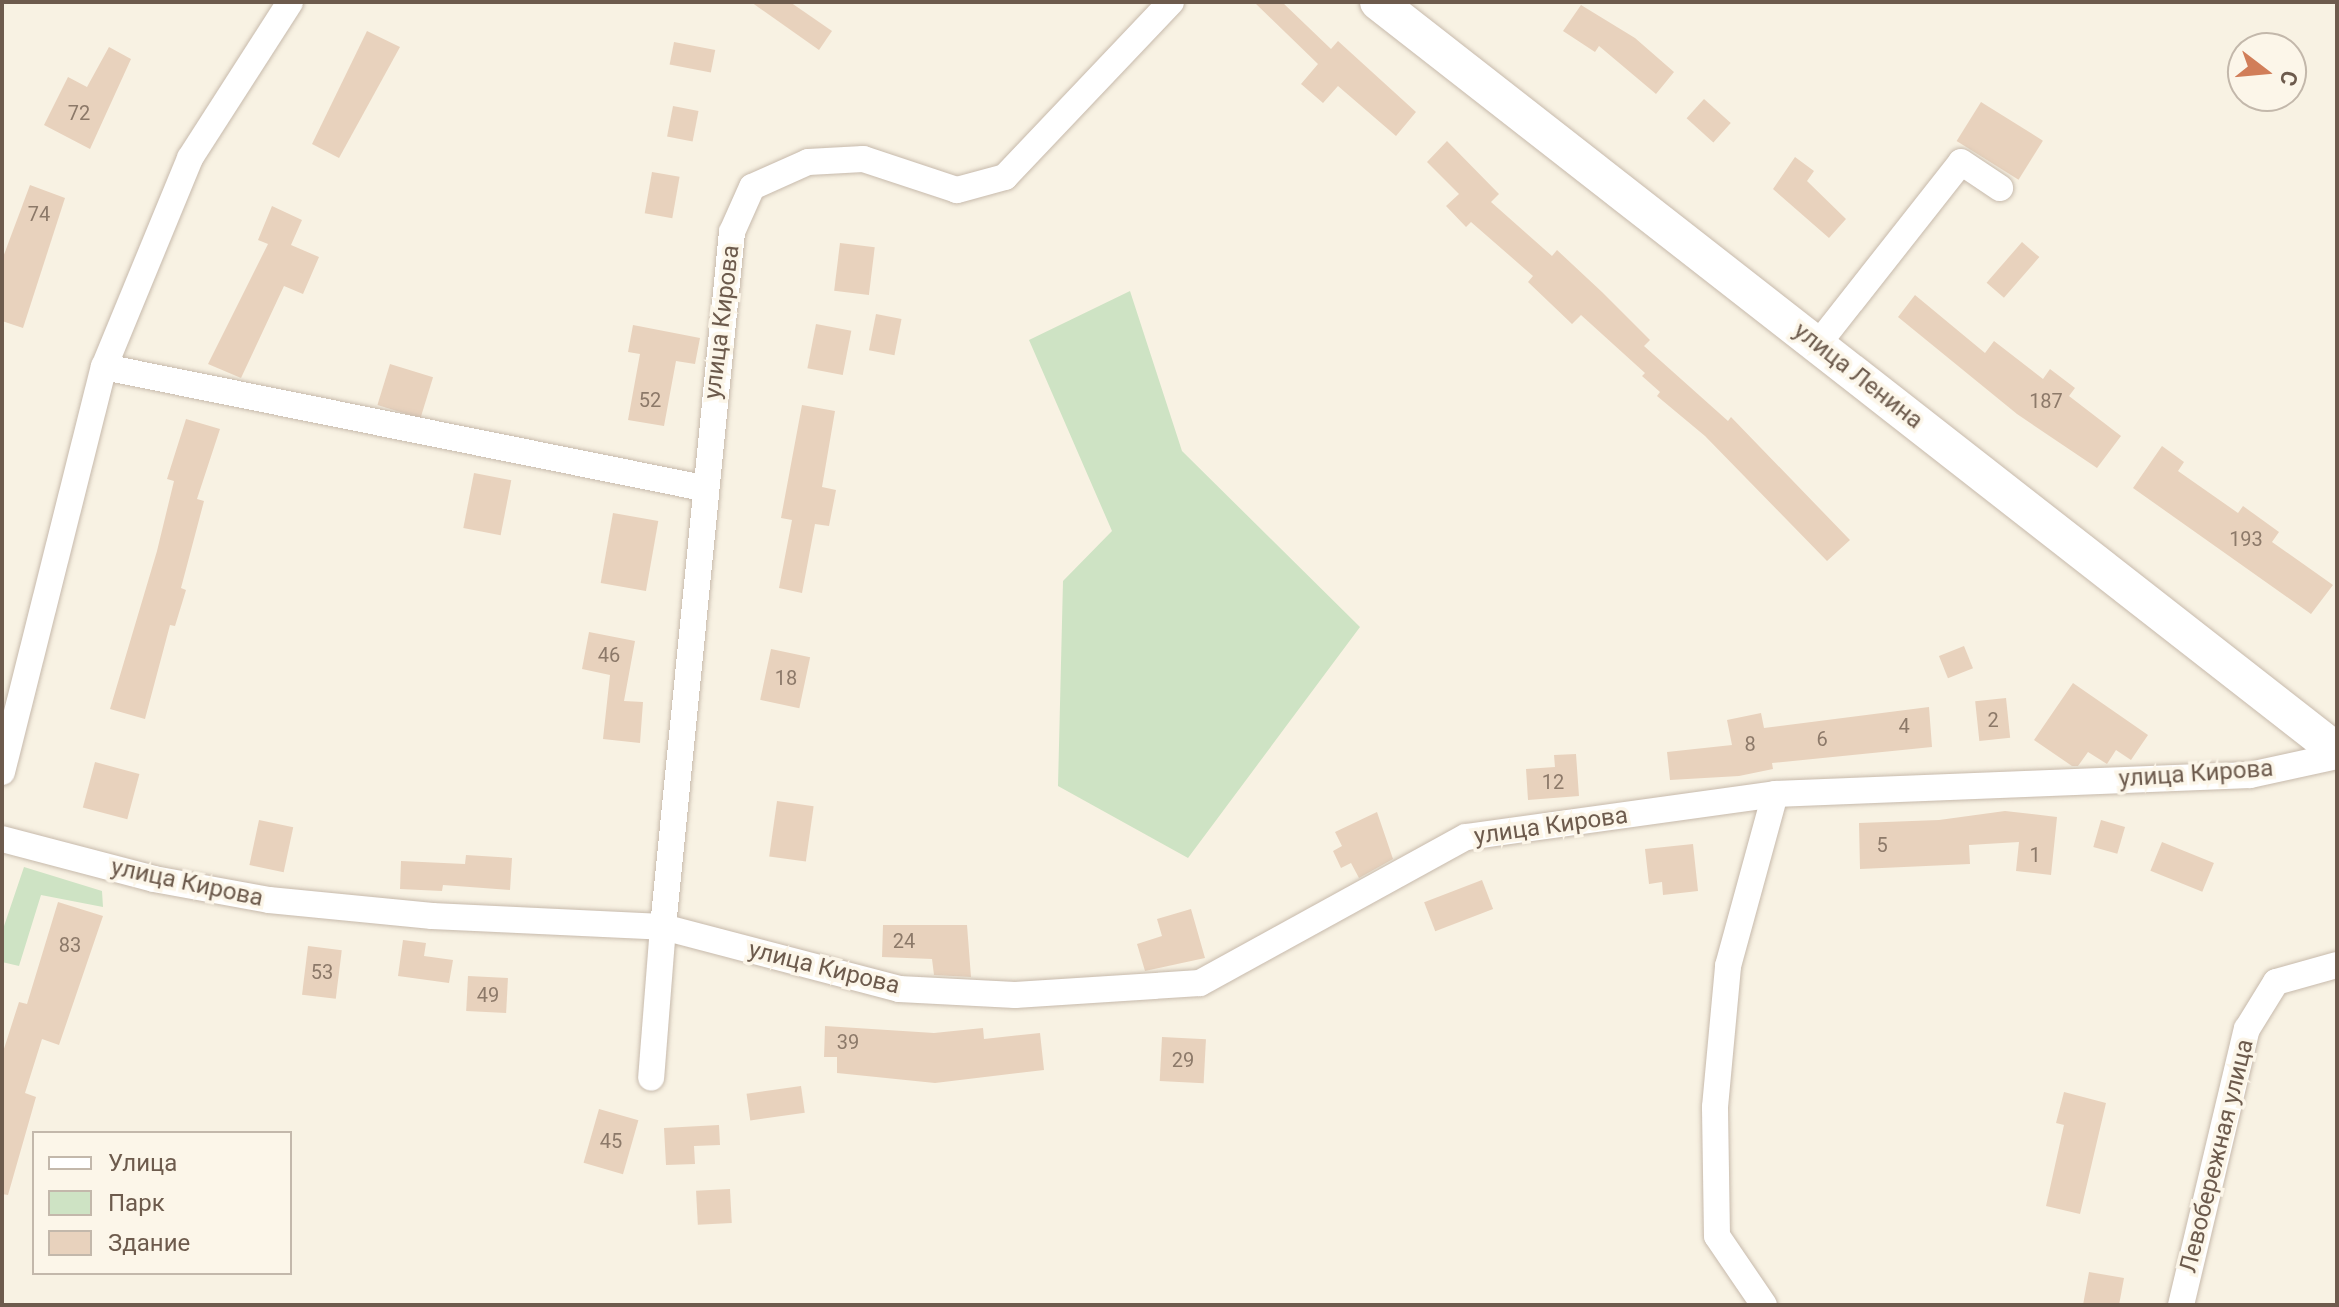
<!DOCTYPE html>
<meta charset="utf-8">
<style>
body{margin:0}
#map{position:relative;width:2339px;height:1307px;overflow:hidden;background:#f8f2e3;font-family:Roboto,sans-serif}
div>[style]{position:absolute}
[style*='--x']{left:calc(var(--x)*1px);top:calc(var(--y)*1px);width:calc(var(--w)*1px);rotate:calc(var(--a)*1deg)}
.green>*{inset:0;background:#cee3c4}
.building>*{inset:0;background:#e8d2bd;transform-origin:0 0}
.roads{filter:drop-shadow(0 0 2px #c7baac) drop-shadow(0 0 2px #c7baac)}
.street>*{height:26px;margin:-13px;padding:0 13px;transform-origin:13px;border-radius:13px;background:#fff}
.secondary>*{height:36px;margin:-18px;padding:0 18px;transform-origin:18px;border-radius:18px;background:#fff}
span{translate:-50% -50%;white-space:nowrap;text-align:center;line-height:1.15;-webkit-text-stroke:7px #fcf6e9;paint-order:stroke}
.number-label{font-size:20px;color:#8c7969}
.number-label span{-webkit-text-stroke-width:0}
.street-label{font-size:24px;color:#6d5b4d}
.frame{position:absolute;inset:0;border:4px solid #6d5b4d;pointer-events:none}
.legend{position:absolute;left:32px;top:1131px;width:260px;height:144px;box-sizing:border-box;background:#fcf6e9;border:2px solid #c3b8ab;margin:0;padding:10px 14px;list-style:none;font-size:24px;color:#6d5b4d}
.legend li{display:flex;align-items:center;gap:16px;height:40px}
.legend b{width:40px;border:2px solid #c3b8ab}
.north{position:absolute;left:2227px;top:32px;width:80px;height:80px;box-sizing:border-box;background:#fcf6e9;border:2px solid #c3b8ab;border-radius:50%;rotate:106deg;font-size:22px;font-weight:700;line-height:32px;text-align:center;color:#6d5b4d}
.north::after{content:'';display:block;margin:auto;width:28px;height:36px;background:#d17e59;clip-path:polygon(50% 0,100% 100%,50% 72%,0 100%)}
</style>
<div id="map">
<div class="green">
<div style="clip-path:polygon(1130px 291px,1182px 451px,1360px 627px,1188px 858px,1058px 786px,1063px 581px,1112px 531px,1029px 340px)"></div>
<div style="clip-path:polygon(24px 867px,102px 891px,103px 907px,41px 895px,19px 966px,2px 962px,2px 932px)"></div>
</div>
<div class="building">
<div style="clip-path:polygon(751px 2px,790px 2px,832px 31px,819px 50px)"></div>
<div style="clip-path:polygon(1254px 2px,1282px 2px,1331px 49px,1338px 41px,1416px 112px,1396px 136px,1338px 86px,1323px 103px,1301px 84px,1318px 64px)"></div>
<div style="clip-path:polygon(1581px 5px,1635px 38px,1674px 72px,1656px 94px,1599px 46px,1595px 52px,1563px 31px)"></div>
<div style="clip-path:polygon(367px 31px,400px 47px,339px 158px,312px 144px)"></div>
<div style="left:674px;top:42px;width:42px;height:23px;rotate:11deg"></div>
<div style="clip-path:polygon(109px 47px,131px 59px,90px 149px,44px 125px,68px 77px,87px 87px)"></div>
<div style="left:1704px;top:99px;width:36px;height:26px;rotate:42deg"></div>
<div style="left:1981px;top:102px;width:73px;height:46px;rotate:32deg"></div>
<div style="left:673px;top:106px;width:26px;height:31px;rotate:11deg"></div>
<div style="clip-path:polygon(1447px 141px,1499px 194px,1491px 202px,1552px 256px,1557px 250px,1602px 292px,1650px 340px,1644px 346px,1728px 421px,1731px 417px,1850px 540px,1827px 561px,1705px 436px,1657px 396px,1660px 392px,1642px 376px,1645px 373px,1581px 315px,1572px 324px,1528px 282px,1533px 276px,1471px 222px,1466px 227px,1446px 206px,1459px 194px,1427px 162px)"></div>
<div style="clip-path:polygon(1795px 157px,1814px 171px,1807px 181px,1846px 219px,1829px 238px,1773px 189px)"></div>
<div style="left:652px;top:172px;width:28px;height:42px;rotate:10deg"></div>
<div style="clip-path:polygon(30px 185px,65px 198px,23px 328px,2px 321px,2px 260px)"></div>
<div style="clip-path:polygon(272px 206px,302px 220px,291px 245px,319px 257px,303px 294px,284px 286px,241px 378px,208px 364px,268px 244px,258px 240px)"></div>
<div style="left:2022px;top:242px;width:23px;height:54px;rotate:41deg"></div>
<div style="left:840px;top:243px;width:35px;height:48px;rotate:7deg"></div>
<div style="clip-path:polygon(1915px 295px,1985px 353px,1994px 341px,2043px 379px,2050px 369px,2075px 388px,2069px 396px,2121px 436px,2097px 468px,2017px 414px,1898px 317px)"></div>
<div style="left:876px;top:314px;width:26px;height:37px;rotate:11deg"></div>
<div style="left:816px;top:324px;width:36px;height:45px;rotate:11deg"></div>
<div style="clip-path:polygon(633px 325px,700px 338px,695px 364px,676px 361px,664px 426px,628px 420px,640px 354px,628px 352px)"></div>
<div style="left:390px;top:364px;width:45px;height:43px;rotate:17deg"></div>
<div style="clip-path:polygon(802px 405px,835px 411px,822px 487px,836px 490px,829px 526px,815px 524px,802px 593px,779px 588px,792px 520px,781px 518px)"></div>
<div style="clip-path:polygon(186px 419px,220px 429px,197px 499px,204px 501px,181px 588px,186px 590px,175px 626px,170px 625px,145px 719px,110px 709px,157px 551px,174px 481px,167px 479px)"></div>
<div style="clip-path:polygon(2162px 446px,2184px 462px,2178px 471px,2238px 513px,2243px 506px,2279px 532px,2272px 542px,2333px 585px,2311px 614px,2133px 488px)"></div>
<div style="left:474px;top:473px;width:38px;height:56px;rotate:11deg"></div>
<div style="left:613px;top:513px;width:46px;height:71px;rotate:10deg"></div>
<div style="clip-path:polygon(589px 632px,635px 641px,624px 701px,643px 702px,640px 743px,603px 739px,610px 675px,582px 669px)"></div>
<div style="left:1964px;top:646px;width:24px;height:27px;rotate:68deg"></div>
<div style="left:771px;top:649px;width:40px;height:52px;rotate:12deg"></div>
<div style="clip-path:polygon(2073px 683px,2148px 735px,2131px 760px,2116px 750px,2107px 764px,2088px 752px,2078px 766px,2072px 766px,2034px 740px)"></div>
<div style="left:2006px;top:698px;width:40px;height:31px;rotate:84deg"></div>
<div style="clip-path:polygon(1929px 707px,1932px 747px,1772px 763px,1773px 769px,1739px 776px,1670px 780px,1667px 752px,1732px 745px,1727px 720px,1761px 713px,1764px 728px)"></div>
<div style="clip-path:polygon(1576px 754px,1579px 796px,1528px 800px,1526px 769px,1555px 767px,1554px 755px)"></div>
<div style="left:95px;top:762px;width:46px;height:47px;rotate:15deg"></div>
<div style="left:777px;top:801px;width:37px;height:56px;rotate:8deg"></div>
<div style="clip-path:polygon(2005px 811px,2057px 817px,2051px 875px,2016px 871px,2019px 842px,1969px 845px,1970px 864px,1860px 869px,1859px 823px,1939px 820px)"></div>
<div style="clip-path:polygon(1377px 812px,1393px 859px,1359px 878px,1351px 863px,1341px 868px,1333px 851px,1342px 846px,1335px 832px)"></div>
<div style="left:259px;top:820px;width:35px;height:46px;rotate:12deg"></div>
<div style="left:2101px;top:820px;width:25px;height:28px;rotate:16deg"></div>
<div style="left:2162px;top:842px;width:56px;height:31px;rotate:22deg"></div>
<div style="clip-path:polygon(1693px 844px,1698px 891px,1663px 895px,1662px 882px,1649px 884px,1645px 849px)"></div>
<div style="clip-path:polygon(466px 855px,512px 858px,510px 890px,443px 885px,442px 891px,400px 889px,401px 861px,465px 864px)"></div>
<div style="left:1482px;top:880px;width:31px;height:62px;rotate:69deg"></div>
<div style="clip-path:polygon(58px 902px,103px 916px,59px 1045px,42px 1039px,25px 1093px,36px 1097px,8px 1195px,2px 1194px,2px 1055px,19px 1002px,27px 1004px)"></div>
<div style="clip-path:polygon(1191px 909px,1205px 958px,1145px 971px,1137px 944px,1162px 936px,1157px 919px)"></div>
<div style="clip-path:polygon(883px 925px,967px 925px,971px 977px,934px 975px,932px 959px,882px 957px)"></div>
<div style="clip-path:polygon(403px 940px,426px 943px,424px 956px,453px 960px,449px 983px,398px 976px)"></div>
<div style="left:308px;top:946px;width:34px;height:49px;rotate:7deg"></div>
<div style="left:468px;top:976px;width:40px;height:35px;rotate:3deg"></div>
<div style="clip-path:polygon(825px 1026px,934px 1033px,983px 1028px,984px 1039px,1040px 1033px,1044px 1070px,935px 1083px,837px 1073px,837px 1057px,824px 1057px)"></div>
<div style="left:1162px;top:1037px;width:44px;height:44px;rotate:3deg"></div>
<div style="left:801px;top:1086px;width:27px;height:55px;rotate:82deg"></div>
<div style="clip-path:polygon(2064px 1092px,2106px 1103px,2080px 1214px,2046px 1206px,2064px 1125px,2056px 1123px)"></div>
<div style="left:599px;top:1109px;width:41px;height:56px;rotate:16deg"></div>
<div style="clip-path:polygon(719px 1125px,720px 1145px,694px 1146px,695px 1164px,666px 1165px,664px 1128px)"></div>
<div style="left:730px;top:1189px;width:34px;height:34px;rotate:87deg"></div>
<div style="clip-path:polygon(2089px 1272px,2124px 1278px,2119px 1305px,2083px 1305px)"></div>
</div>
<div class="roads">
<div class="street">
<div style="--x:1171;--y:2;--w:241;--a:133.5"></div>
<div style="--x:1005;--y:177;--w:50;--a:164.8"></div>
<div style="--x:957;--y:190;--w:99;--a:-161.7"></div>
<div style="--x:863;--y:159;--w:55;--a:176.9"></div>
<div style="--x:808;--y:162;--w:61;--a:155.9"></div>
<div style="--x:752;--y:187;--w:49;--a:114"></div>
<div style="--x:732;--y:232;--w:698;--a:95.67"></div>
<div style="--x:663;--y:927;--w:244;--a:14.7"></div>
<div style="--x:899;--y:989;--w:116;--a:3"></div>
<div style="--x:1015;--y:995;--w:185;--a:-3.7"></div>
<div style="--x:1200;--y:983;--w:303;--a:-28.8"></div>
<div style="--x:1466;--y:837;--w:312;--a:-7.9"></div>
<div style="--x:1775;--y:794;--w:475;--a:-2.3"></div>
<div style="--x:2250;--y:775;--w:89;--a:-12.3"></div>
<div style="--x:1818;--y:344;--w:231;--a:-51.8"></div>
<div style="--x:1961;--y:162;--w:47;--a:33.7"></div>
<div style="--x:104;--y:367;--w:611;--a:11.42"></div>
<div style="--x:2;--y:772;--w:418;--a:-75.9"></div>
<div style="--x:104;--y:367;--w:226;--a:-67.6"></div>
<div style="--x:190;--y:158;--w:185;--a:-57.3"></div>
<div style="--x:2;--y:839;--w:157;--a:14.7"></div>
<div style="--x:154;--y:879;--w:117;--a:10.3"></div>
<div style="--x:269;--y:900;--w:164;--a:5.6"></div>
<div style="--x:432;--y:916;--w:231;--a:2.7"></div>
<div style="--x:663;--y:927;--w:151;--a:94.5"></div>
<div style="--x:1764;--y:1305;--w:83;--a:-124.3"></div>
<div style="--x:1717;--y:1236;--w:129;--a:-90.9"></div>
<div style="--x:1715;--y:1107;--w:142;--a:-84.7"></div>
<div style="--x:1728;--y:966;--w:178;--a:-74.7"></div>
<div style="--x:2181;--y:1305;--w:284;--a:-76.6"></div>
<div style="--x:2247;--y:1029;--w:55;--a:-58.3"></div>
<div style="--x:2276;--y:982;--w:63;--a:-15.6"></div>
</div>
<div class="secondary">
<div style="--x:1378;--y:2;--w:1217;--a:37.99"></div>
</div>
</div>
<div class="number-label">
<span style="left:79px;top:113px">72</span>
<span style="left:39px;top:214px">74</span>
<span style="left:650px;top:400px">52</span>
<span style="left:2046px;top:401px">187</span>
<span style="left:2246px;top:539px">193</span>
<span style="left:609px;top:655px">46</span>
<span style="left:786px;top:678px">18</span>
<span style="left:1993px;top:720px">2</span>
<span style="left:1904px;top:726px">4</span>
<span style="left:1822px;top:739px">6</span>
<span style="left:1750px;top:744px">8</span>
<span style="left:1553px;top:782px">12</span>
<span style="left:1882px;top:845px">5</span>
<span style="left:2035px;top:855px">1</span>
<span style="left:904px;top:941px">24</span>
<span style="left:70px;top:945px">83</span>
<span style="left:322px;top:972px">53</span>
<span style="left:488px;top:995px">49</span>
<span style="left:848px;top:1042px">39</span>
<span style="left:1183px;top:1060px">29</span>
<span style="left:611px;top:1141px">45</span>
</div>
<div class="street-label">
<span style="left:722px;top:322px;rotate:-83deg">улица Кирова</span>
<span style="left:1858px;top:376px;rotate:38deg">улица Ленина</span>
<span style="left:2196px;top:774px;rotate:-4deg">улица Кирова</span>
<span style="left:1551px;top:826px;rotate:-8deg">улица Кирова</span>
<span style="left:187px;top:883px;rotate:12deg">улица Кирова</span>
<span style="left:824px;top:968px;rotate:14deg">улица Кирова</span>
<span style="left:2217px;top:1156px;rotate:-76deg">Левобережная улица</span>
</div>
<div class="frame"></div>
<ul class="legend">
<li><b style="height:10px;background:#fff"></b>Улица</li>
<li><b style="height:22px;background:#cee3c4"></b>Парк</li>
<li><b style="height:22px;background:#e8d2bd"></b>Здание</li>
</ul>
<div class="north">С</div>
</div>
